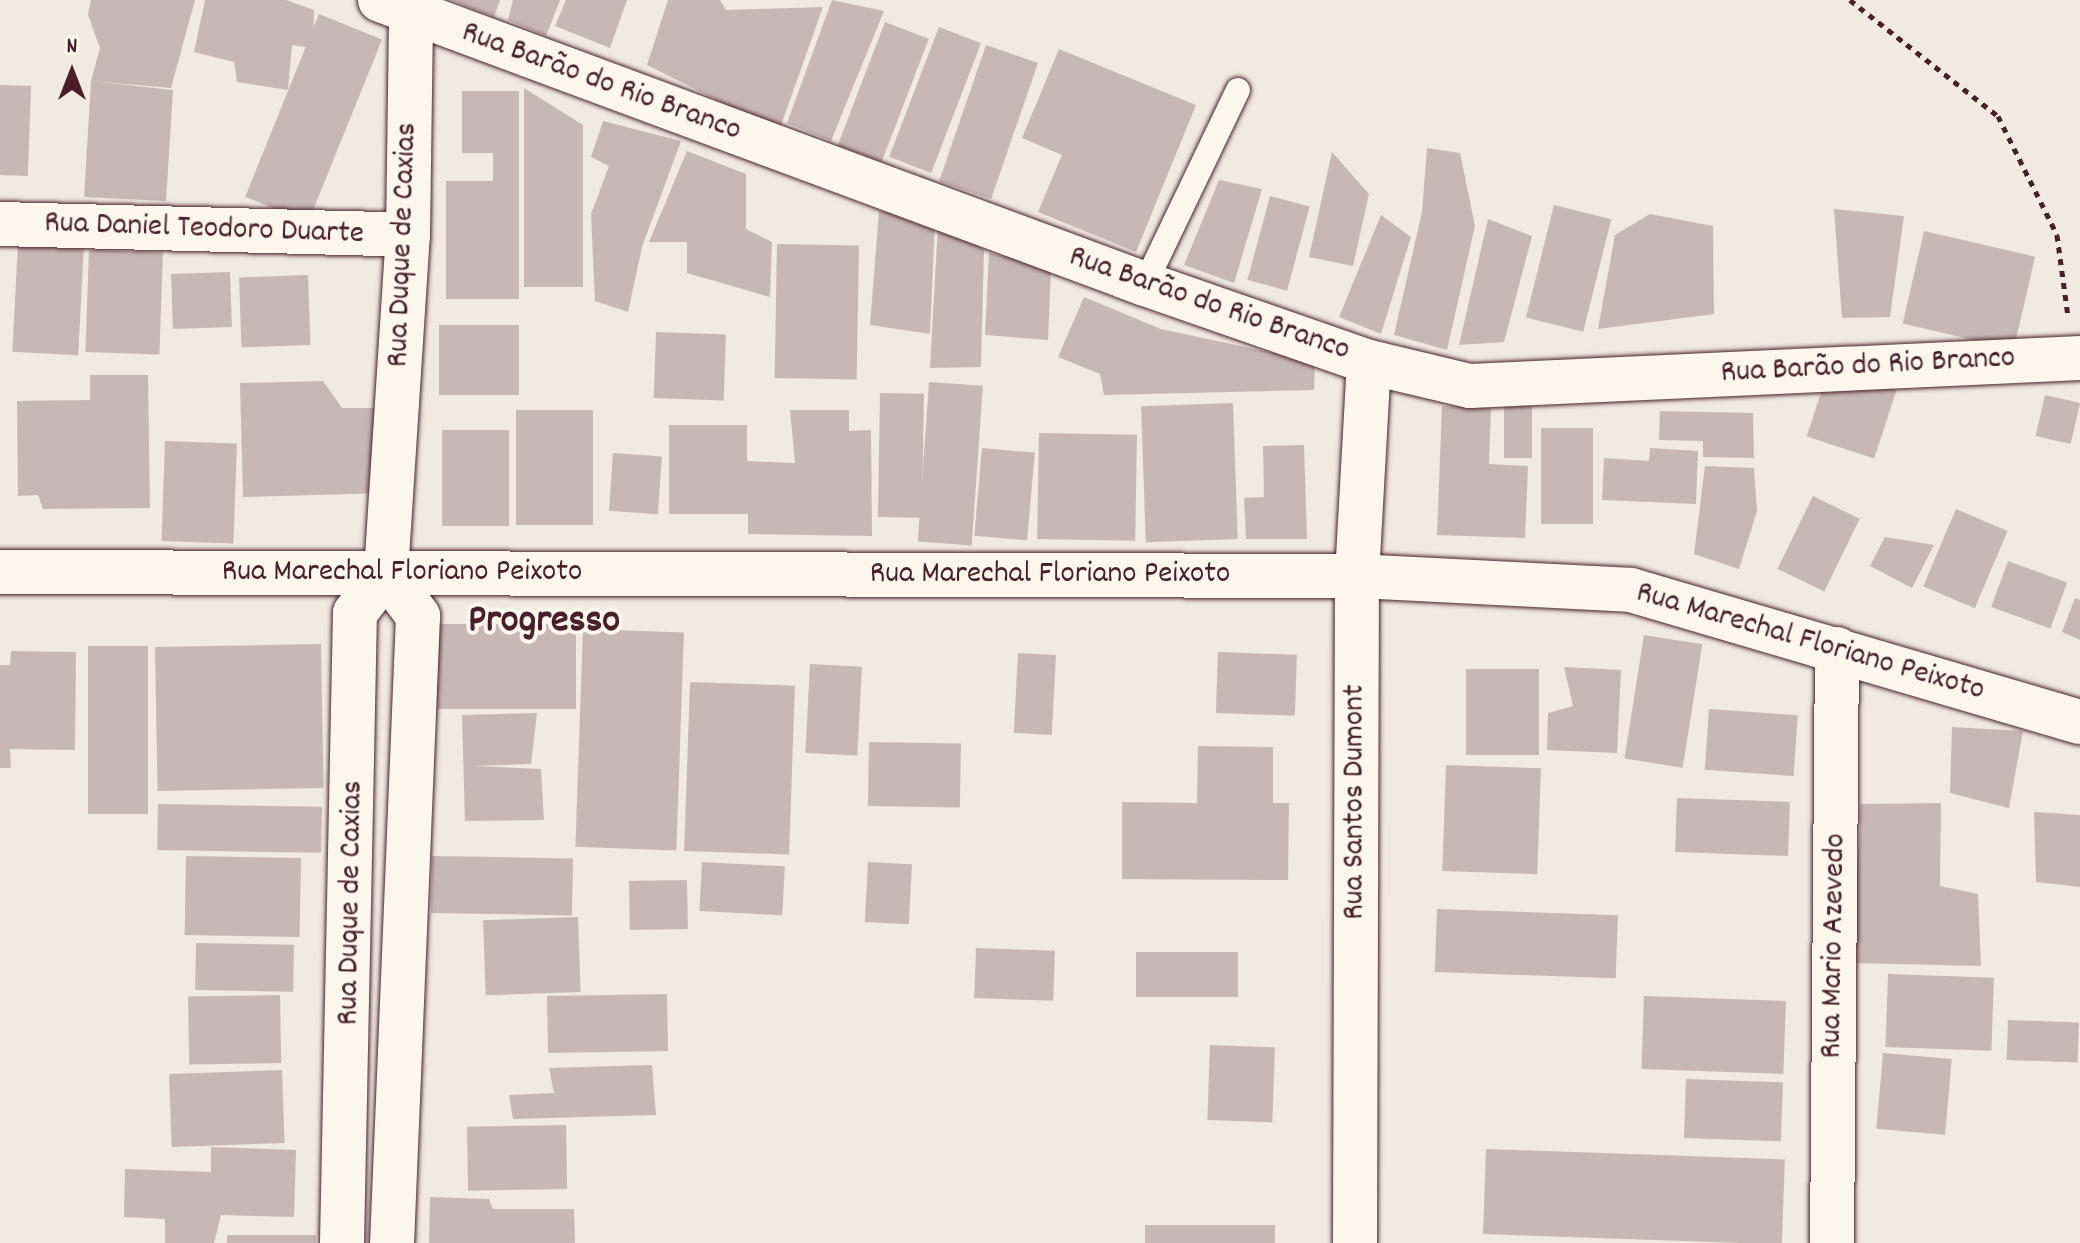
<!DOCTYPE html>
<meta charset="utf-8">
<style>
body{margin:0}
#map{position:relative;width:2080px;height:1243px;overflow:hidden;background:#f0eae0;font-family:Dekko,sans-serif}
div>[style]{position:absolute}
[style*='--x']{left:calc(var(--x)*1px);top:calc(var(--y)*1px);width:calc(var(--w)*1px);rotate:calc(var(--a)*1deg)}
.building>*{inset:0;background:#c8b8b3;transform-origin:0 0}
.path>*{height:5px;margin-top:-2.5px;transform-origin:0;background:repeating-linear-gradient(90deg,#4a1f2b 0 6px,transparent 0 12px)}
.roads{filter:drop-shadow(0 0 2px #4a1f2b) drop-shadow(0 0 2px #4a1f2b)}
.lane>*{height:24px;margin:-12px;padding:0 12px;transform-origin:12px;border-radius:12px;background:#fbf7ec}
.street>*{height:44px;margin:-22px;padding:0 22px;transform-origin:22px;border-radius:22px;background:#fbf7ec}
span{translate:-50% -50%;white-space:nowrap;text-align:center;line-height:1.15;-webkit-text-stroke:8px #fbf7ec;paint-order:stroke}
.street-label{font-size:32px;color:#4a1f2b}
.district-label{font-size:40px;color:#4a1f2b;font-weight:700}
.north{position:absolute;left:32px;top:32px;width:80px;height:80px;-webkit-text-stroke:6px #fbf7ec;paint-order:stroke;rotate:0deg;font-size:22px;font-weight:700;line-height:32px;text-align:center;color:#4a1f2b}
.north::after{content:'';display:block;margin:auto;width:28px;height:36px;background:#4a1f2b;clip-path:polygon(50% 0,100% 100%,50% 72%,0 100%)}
</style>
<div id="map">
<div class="building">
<div style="clip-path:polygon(91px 0,195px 0,171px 88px,91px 81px,173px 90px,166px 201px,84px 197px,91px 81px,100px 48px,88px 15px)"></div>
<div style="clip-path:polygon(205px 0,286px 0,314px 10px,313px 48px,292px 45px,288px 90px,237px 82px,234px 62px,194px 52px)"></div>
<div style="clip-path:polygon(451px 0,500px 0,494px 17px)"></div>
<div style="clip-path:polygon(513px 0,560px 0,546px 36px,508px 20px)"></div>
<div style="clip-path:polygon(566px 0,627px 0,610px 48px,555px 26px)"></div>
<div style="clip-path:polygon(668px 0,720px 0,726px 10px,823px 7px,779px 131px,647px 65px)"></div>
<div style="clip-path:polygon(832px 0,884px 11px,831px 141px,787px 123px)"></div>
<div style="left:319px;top:14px;width:68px;height:197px;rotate:22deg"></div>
<div style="left:885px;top:22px;width:47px;height:132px;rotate:21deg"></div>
<div style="left:939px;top:27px;width:45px;height:139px;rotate:21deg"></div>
<div style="left:986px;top:45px;width:55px;height:144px;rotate:19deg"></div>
<div style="clip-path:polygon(1059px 49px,1196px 105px,1136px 252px,1038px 212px,1062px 155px,1022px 138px)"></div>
<div style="left:0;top:85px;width:31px;height:90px;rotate:2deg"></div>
<div style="clip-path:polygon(524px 88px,583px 125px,583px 287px,524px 287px)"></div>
<div style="clip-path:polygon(462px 91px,519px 91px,519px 299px,446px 299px,446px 181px,493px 181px,493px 153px,462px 153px)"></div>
<div style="clip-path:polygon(603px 121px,681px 141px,642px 247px,628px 312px,595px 301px,591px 214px,609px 166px,591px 157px)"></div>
<div style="clip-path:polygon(1427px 148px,1460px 153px,1475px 226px,1447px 350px,1394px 335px,1422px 212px)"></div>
<div style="clip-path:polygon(687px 151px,746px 174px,746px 229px,772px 242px,770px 297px,687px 273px,687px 242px,649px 242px)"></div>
<div style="clip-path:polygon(1332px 152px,1369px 194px,1353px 266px,1309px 257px)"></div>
<div style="clip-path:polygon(1219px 180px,1262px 189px,1234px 283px,1184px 265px)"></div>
<div style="left:1270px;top:196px;width:41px;height:87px;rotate:15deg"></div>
<div style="left:1554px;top:205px;width:59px;height:116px;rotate:14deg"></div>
<div style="clip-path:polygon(1834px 209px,1904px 216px,1890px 317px,1842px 318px)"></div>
<div style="clip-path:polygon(879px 211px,935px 221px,930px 334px,870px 325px)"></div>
<div style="clip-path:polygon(1650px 214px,1713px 226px,1714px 314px,1598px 329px,1615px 235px)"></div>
<div style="clip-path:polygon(1381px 215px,1411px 237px,1381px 334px,1339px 317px)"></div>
<div style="clip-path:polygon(1488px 219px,1532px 236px,1504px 342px,1459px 345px)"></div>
<div style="clip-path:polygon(938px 224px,984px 249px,981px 367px,930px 368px)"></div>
<div style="left:1924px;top:231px;width:114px;height:95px;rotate:13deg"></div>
<div style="left:18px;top:243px;width:66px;height:109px;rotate:3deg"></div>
<div style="left:777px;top:244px;width:82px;height:134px;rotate:1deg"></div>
<div style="left:89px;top:250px;width:74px;height:102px;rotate:2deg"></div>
<div style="clip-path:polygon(989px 253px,1051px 267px,1048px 340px,985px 335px)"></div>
<div style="left:230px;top:272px;width:55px;height:59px;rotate:88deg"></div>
<div style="left:308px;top:275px;width:70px;height:69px;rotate:88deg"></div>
<div style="clip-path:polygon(1084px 297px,1161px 329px,1315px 362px,1314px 390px,1104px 395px,1100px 374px,1058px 357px)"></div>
<div style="left:439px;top:325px;width:80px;height:70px"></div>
<div style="left:656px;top:332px;width:70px;height:66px;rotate:2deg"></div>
<div style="left:1829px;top:368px;width:71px;height:72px;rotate:18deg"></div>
<div style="clip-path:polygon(90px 375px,148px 375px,150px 508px,43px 509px,38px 495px,18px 496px,17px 401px,90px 400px)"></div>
<div style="clip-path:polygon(323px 381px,342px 408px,383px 408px,385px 493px,243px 497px,240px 383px)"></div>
<div style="left:929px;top:382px;width:54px;height:160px;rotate:4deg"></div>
<div style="left:880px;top:393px;width:44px;height:124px;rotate:1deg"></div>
<div style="left:2045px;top:395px;width:36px;height:42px;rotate:13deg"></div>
<div style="left:1504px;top:398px;width:28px;height:60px"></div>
<div style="left:1233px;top:403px;width:136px;height:92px;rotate:88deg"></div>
<div style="clip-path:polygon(1442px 406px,1491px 408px,1489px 464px,1528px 466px,1525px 538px,1437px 535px)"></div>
<div style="left:516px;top:410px;width:77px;height:115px"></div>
<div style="clip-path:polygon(790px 410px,849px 410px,849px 431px,871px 430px,872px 536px,748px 534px,748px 514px,669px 514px,669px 425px,747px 425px,747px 461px,795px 463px)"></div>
<div style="clip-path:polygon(1660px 411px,1753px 413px,1754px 458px,1703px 457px,1703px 441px,1659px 440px)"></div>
<div style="left:1541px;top:428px;width:52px;height:96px"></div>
<div style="left:442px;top:430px;width:67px;height:96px"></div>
<div style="left:1039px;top:433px;width:98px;height:106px;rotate:1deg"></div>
<div style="left:165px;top:441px;width:72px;height:100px;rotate:2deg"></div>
<div style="clip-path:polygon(1304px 445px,1307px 539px,1246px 539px,1244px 498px,1264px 497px,1263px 446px)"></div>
<div style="left:982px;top:448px;width:53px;height:88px;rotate:5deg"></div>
<div style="clip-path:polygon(1650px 448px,1698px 451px,1696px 504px,1602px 500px,1604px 458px,1649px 461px)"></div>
<div style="left:613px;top:453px;width:49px;height:58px;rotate:4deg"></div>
<div style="clip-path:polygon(1705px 466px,1754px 468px,1757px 511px,1739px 569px,1694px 554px)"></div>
<div style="left:1813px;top:496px;width:52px;height:81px;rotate:26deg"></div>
<div style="left:1956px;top:509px;width:56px;height:84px;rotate:23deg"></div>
<div style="clip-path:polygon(1885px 537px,1934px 545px,1912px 588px,1870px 566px)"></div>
<div style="left:2008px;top:561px;width:63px;height:49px;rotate:20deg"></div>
<div style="clip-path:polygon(2075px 598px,2080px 600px,2080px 640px,2062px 632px)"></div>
<div style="left:437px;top:624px;width:139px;height:85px"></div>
<div style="left:583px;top:629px;width:101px;height:218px;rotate:2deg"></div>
<div style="left:1644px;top:635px;width:59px;height:125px;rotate:9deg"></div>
<div style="left:321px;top:644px;width:144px;height:166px;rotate:89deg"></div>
<div style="left:88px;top:646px;width:60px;height:168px"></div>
<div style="clip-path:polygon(11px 651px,76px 652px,75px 750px,10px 749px,11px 768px,0 768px,0 665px,10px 665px)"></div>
<div style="left:1218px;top:652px;width:79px;height:61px;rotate:2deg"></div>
<div style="left:1018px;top:653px;width:38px;height:80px;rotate:3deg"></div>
<div style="left:810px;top:664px;width:52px;height:89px;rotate:3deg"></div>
<div style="clip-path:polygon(1564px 667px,1621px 670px,1617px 753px,1547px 750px,1548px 713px,1573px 706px)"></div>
<div style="left:1466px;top:669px;width:73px;height:86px"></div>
<div style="left:690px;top:682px;width:105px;height:169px;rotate:2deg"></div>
<div style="left:1709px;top:709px;width:89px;height:61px;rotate:4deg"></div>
<div style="clip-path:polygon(537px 713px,531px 764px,475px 766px,541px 769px,544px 820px,465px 821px,462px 715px)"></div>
<div style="clip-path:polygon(1952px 727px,2023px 731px,2009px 808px,1950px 793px)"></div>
<div style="left:869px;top:742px;width:92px;height:64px;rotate:1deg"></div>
<div style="clip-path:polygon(1198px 746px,1273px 747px,1273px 803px,1289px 803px,1288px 880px,1122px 879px,1122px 802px,1197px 803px)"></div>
<div style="left:1446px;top:765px;width:95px;height:106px;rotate:2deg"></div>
<div style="left:1677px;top:798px;width:113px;height:54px;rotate:2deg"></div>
<div style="clip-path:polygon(1941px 803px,1940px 886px,1978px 894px,1981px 966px,1852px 963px,1861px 804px)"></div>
<div style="left:158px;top:804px;width:164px;height:46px;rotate:1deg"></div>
<div style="clip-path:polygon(2034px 812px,2080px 815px,2080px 887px,2036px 882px)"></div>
<div style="left:186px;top:856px;width:115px;height:79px;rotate:1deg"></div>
<div style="left:432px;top:856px;width:141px;height:57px;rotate:1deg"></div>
<div style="left:702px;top:862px;width:83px;height:49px;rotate:3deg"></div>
<div style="left:868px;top:862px;width:44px;height:60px;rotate:3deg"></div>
<div style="left:687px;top:880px;width:49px;height:58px;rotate:89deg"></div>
<div style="left:1437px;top:909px;width:181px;height:63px;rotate:2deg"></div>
<div style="left:578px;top:917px;width:75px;height:95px;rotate:88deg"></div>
<div style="left:196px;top:943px;width:98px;height:47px;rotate:1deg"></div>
<div style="left:976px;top:948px;width:79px;height:50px;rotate:2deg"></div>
<div style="left:1136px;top:952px;width:102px;height:45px"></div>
<div style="left:1888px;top:974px;width:106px;height:73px;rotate:2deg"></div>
<div style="left:667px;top:994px;width:57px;height:120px;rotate:89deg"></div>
<div style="left:280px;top:995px;width:68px;height:92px;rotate:89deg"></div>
<div style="left:1644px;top:996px;width:142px;height:73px;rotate:2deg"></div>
<div style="left:2008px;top:1020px;width:71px;height:40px;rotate:2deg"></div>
<div style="left:1210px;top:1045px;width:65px;height:75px;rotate:2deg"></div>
<div style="left:1883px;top:1053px;width:69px;height:76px;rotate:5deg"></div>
<div style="clip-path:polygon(652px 1065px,656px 1115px,513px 1119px,509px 1095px,554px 1093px,549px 1068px)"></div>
<div style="left:282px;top:1070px;width:73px;height:113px;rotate:88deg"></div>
<div style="left:1686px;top:1079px;width:97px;height:59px;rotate:2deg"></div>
<div style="left:566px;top:1125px;width:64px;height:99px;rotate:89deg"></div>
<div style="clip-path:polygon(211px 1147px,296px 1150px,294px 1217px,221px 1215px,214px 1243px,165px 1243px,165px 1219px,124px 1217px,125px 1169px,211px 1172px)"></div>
<div style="left:1486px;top:1149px;width:299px;height:85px;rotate:2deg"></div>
<div style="clip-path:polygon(430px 1197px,489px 1199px,493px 1209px,574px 1209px,575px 1243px,429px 1243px)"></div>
<div style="left:1145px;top:1225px;width:130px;height:18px"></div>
<div style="left:227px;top:1235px;width:89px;height:8px"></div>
</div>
<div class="path">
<div style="--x:1850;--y:0;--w:188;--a:38.1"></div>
<div style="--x:1998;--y:116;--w:133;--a:63.6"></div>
<div style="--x:2057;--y:235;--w:82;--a:82.3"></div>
</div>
<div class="roads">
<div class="lane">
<div style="--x:1145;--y:284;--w:215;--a:-64.4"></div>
</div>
<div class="street">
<div style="--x:380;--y:0;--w:816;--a:20.37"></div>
<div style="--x:1145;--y:284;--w:237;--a:19.2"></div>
<div style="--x:1369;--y:362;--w:104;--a:13.4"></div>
<div style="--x:1470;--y:386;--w:611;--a:-2.63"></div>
<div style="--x:0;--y:224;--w:408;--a:1.5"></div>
<div style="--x:0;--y:572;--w:1357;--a:0.17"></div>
<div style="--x:1357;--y:576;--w:274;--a:2.9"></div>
<div style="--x:1631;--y:590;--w:468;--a:16.4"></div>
<div style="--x:386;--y:573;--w:54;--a:53.3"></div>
<div style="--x:418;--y:616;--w:628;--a:92.37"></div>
<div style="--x:342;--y:1243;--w:630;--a:-88.82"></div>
<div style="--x:355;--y:613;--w:51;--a:-52.2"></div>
<div style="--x:386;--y:573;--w:339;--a:-86.3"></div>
<div style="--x:408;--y:235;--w:223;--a:-89.2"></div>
<div style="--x:1355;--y:1243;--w:667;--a:-89.83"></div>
<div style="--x:1357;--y:576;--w:214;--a:-86.8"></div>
<div style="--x:1832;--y:1243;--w:594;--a:-89.52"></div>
</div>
</div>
<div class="street-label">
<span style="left:601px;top:83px;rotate:20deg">Rua Barão do Rio Branco</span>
<span style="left:204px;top:230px;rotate:2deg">Rua Daniel Teodoro Duarte</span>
<span style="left:404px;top:245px;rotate:-88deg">Rua Duque de Caxias</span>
<span style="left:1209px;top:305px;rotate:19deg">Rua Barão do Rio Branco</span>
<span style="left:1868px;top:367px;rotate:-3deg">Rua Barão do Rio Branco</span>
<span style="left:402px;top:573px">Rua Marechal Floriano Peixoto</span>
<span style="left:1050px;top:575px">Rua Marechal Floriano Peixoto</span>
<span style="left:1810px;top:643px;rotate:16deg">Rua Marechal Floriano Peixoto</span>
<span style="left:1356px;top:802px;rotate:-90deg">Rua Santos Dumont</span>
<span style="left:352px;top:903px;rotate:-89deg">Rua Duque de Caxias</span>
<span style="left:1835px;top:946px;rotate:-89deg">Rua Mario Azevedo</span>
</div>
<div class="district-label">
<span style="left:544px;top:623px">Progresso</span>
</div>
<div class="north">N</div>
</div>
